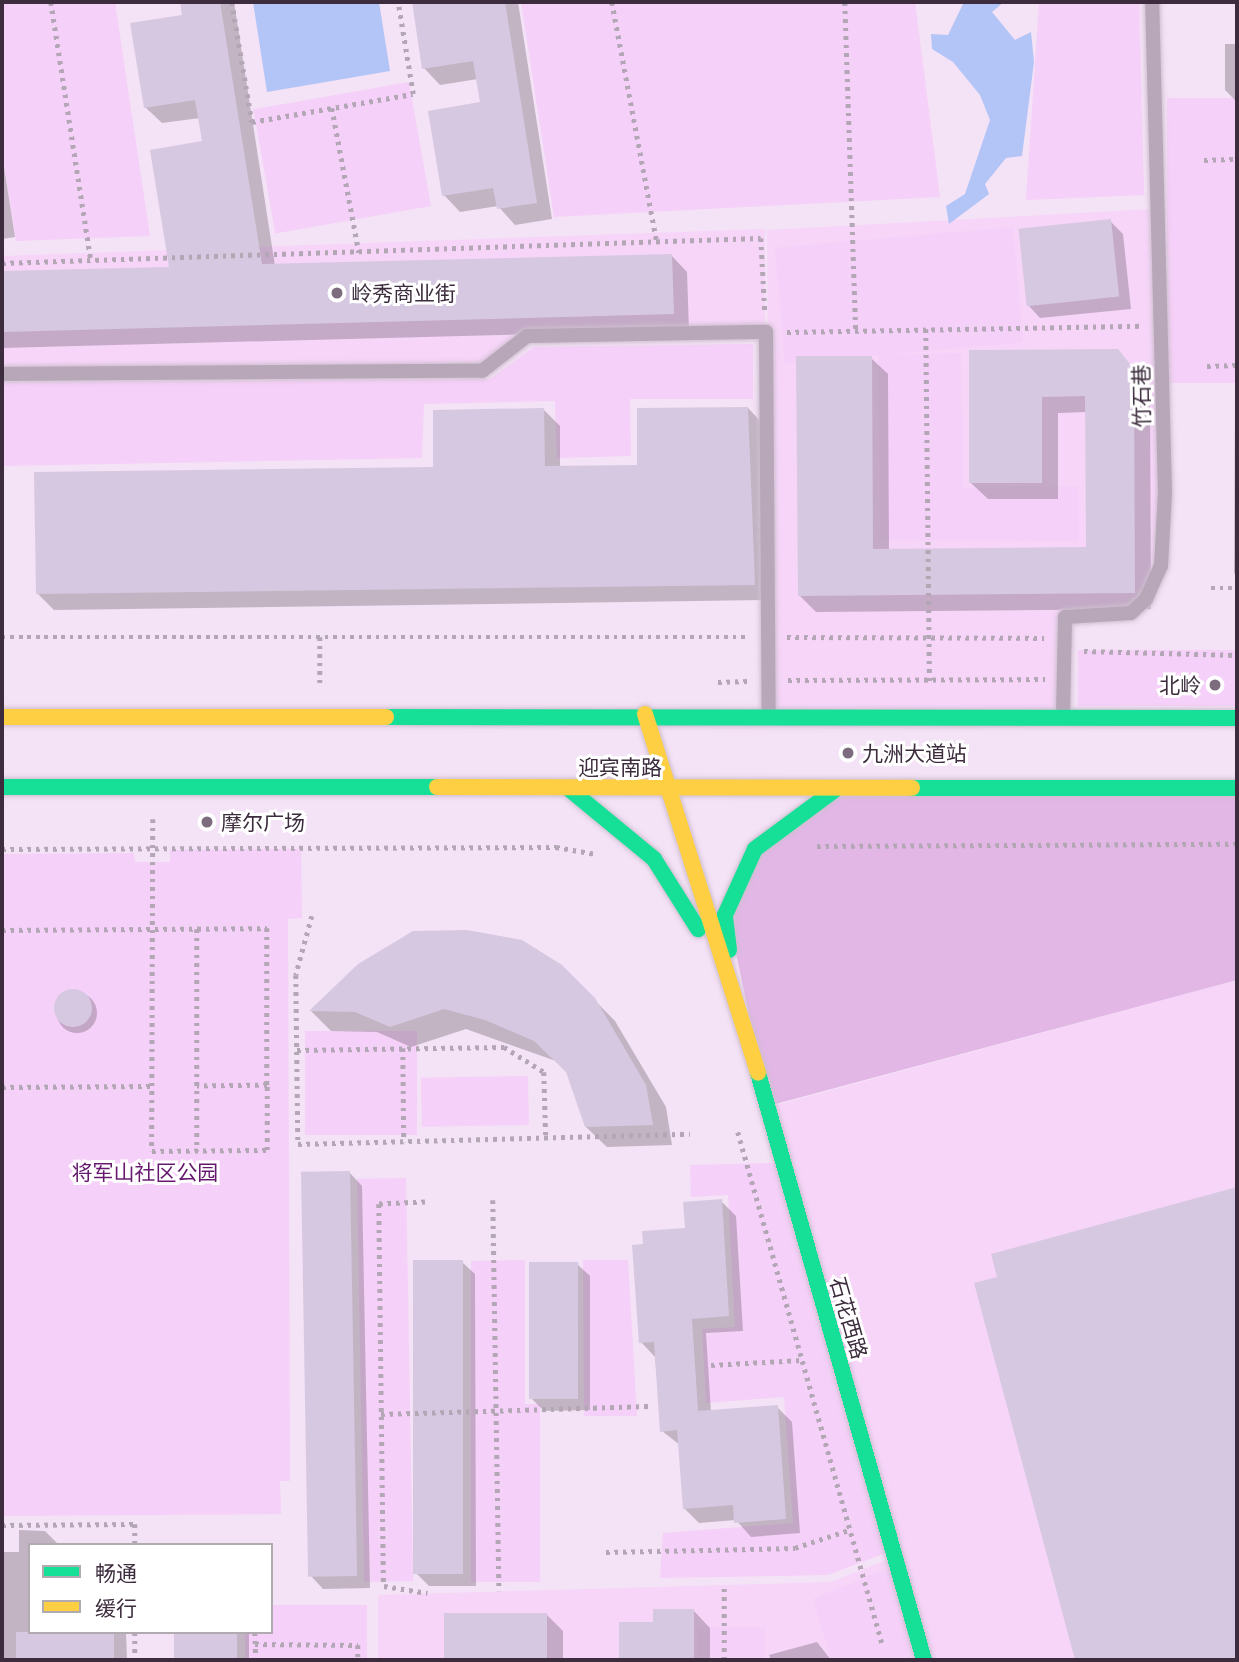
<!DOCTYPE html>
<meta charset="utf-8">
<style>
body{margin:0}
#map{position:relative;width:1239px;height:1662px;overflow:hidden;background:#f4e2f6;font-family:"Asap Condensed","Noto Sans SC",sans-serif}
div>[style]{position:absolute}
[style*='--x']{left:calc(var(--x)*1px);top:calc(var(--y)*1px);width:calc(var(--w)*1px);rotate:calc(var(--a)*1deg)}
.built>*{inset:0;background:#f6d5f9}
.green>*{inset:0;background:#f5d0f8;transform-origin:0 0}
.forest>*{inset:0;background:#e2b7e6}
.water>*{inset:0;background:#b3c4f6}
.shadow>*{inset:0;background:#0003;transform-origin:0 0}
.round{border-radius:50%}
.building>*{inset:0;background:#d7c8e1;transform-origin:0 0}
.path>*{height:4.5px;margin-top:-2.25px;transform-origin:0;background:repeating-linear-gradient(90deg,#b3a6b5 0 3.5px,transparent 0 8.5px)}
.roads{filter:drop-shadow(0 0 2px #cebfcf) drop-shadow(0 0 2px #cebfcf)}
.lane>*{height:14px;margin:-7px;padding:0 7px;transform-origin:7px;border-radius:7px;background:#b8a7b9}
.fast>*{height:16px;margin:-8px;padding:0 8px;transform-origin:8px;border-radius:8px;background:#16e098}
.slow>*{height:16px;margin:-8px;padding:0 8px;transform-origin:8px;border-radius:8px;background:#ffcf43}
.dots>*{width:19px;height:19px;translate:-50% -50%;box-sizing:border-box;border:4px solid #fff;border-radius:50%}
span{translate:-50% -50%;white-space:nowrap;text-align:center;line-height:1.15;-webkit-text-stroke:6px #fff;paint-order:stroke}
.poi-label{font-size:21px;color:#3c2c3d}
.left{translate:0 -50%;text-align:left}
.right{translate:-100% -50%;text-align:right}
.street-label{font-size:21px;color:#3c2c3d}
.park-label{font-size:21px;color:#66186e}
.frame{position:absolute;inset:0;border:4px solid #3c2c3d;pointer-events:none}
.legend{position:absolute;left:28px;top:1543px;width:245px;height:91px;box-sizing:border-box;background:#fff;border:2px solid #b1abb1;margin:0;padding:9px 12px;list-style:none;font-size:21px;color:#3c2c3d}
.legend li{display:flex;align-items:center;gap:14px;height:35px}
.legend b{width:35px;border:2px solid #b1abb1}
</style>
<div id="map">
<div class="built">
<div style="clip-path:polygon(1154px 209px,1160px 566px,1130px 612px,1063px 616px,1061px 716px,770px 714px,767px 230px)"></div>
<div style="clip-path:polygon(765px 229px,765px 329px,525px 333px,481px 367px,2px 368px,2px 256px)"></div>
<div style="clip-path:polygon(1237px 980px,1237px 1660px,929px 1660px,773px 1106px)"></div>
<div style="clip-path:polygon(894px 1557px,923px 1660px,378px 1660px,378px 1595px,831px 1582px)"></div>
</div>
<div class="green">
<div style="clip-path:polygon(2px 2px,115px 2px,150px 236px,16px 241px,2px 151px)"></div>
<div style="clip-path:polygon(521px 2px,915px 2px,940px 197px,554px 217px)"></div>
<div style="clip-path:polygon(1039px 2px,1139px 2px,1144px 195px,1026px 200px)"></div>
<div style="left:409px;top:82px;width:126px;height:158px;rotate:80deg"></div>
<div style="left:1167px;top:98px;width:70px;height:285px"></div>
<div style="left:1013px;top:227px;width:116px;height:239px;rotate:85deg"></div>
<div style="clip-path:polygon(753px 344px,753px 399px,630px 399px,631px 456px,557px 458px,555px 401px,424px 404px,422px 458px,3px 466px,2px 382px,490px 379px,534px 347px)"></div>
<div style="clip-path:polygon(961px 353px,963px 488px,1078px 486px,1079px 541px,881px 540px,878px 355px)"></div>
<div style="left:1078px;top:650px;width:159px;height:56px"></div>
<div style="clip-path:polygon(301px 849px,302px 918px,288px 919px,290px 1481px,280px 1481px,281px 1514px,2px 1516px,3px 854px,134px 853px,135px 862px,170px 862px,170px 850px)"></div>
<div style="left:417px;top:1031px;width:104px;height:112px;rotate:90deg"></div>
<div style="left:528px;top:1076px;width:49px;height:107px;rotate:89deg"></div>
<div style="clip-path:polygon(775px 1163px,886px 1553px,827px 1575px,660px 1578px,663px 1533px,793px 1523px,784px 1397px,706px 1403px,702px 1329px,735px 1327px,728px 1195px,691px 1197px,690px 1165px)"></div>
<div style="left:406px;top:1178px;width:403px;height:49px;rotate:89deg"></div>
<div style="clip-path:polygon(525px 1260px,525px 1404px,540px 1404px,540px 1582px,471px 1582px,471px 1261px)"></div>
<div style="clip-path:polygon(583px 1260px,628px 1260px,637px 1416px,584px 1416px)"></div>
<div style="clip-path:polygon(890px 1567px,917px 1660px,831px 1660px,813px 1599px)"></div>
<div style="clip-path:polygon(271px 1605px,367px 1605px,367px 1660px,245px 1660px,245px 1632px,271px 1632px)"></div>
<div style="left:697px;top:1627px;width:68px;height:33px"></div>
</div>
<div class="forest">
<div style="clip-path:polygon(1237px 790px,1237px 980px,768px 1106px,728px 915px,756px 850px,838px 791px)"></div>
</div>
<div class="water">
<div style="clip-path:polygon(253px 2px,379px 2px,390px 71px,267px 92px)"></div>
<div style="clip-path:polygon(964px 2px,1004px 2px,992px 12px,1015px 40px,1031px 32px,1034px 62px,1022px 156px,1006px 158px,985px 184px,989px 194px,949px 224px,946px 206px,965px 194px,990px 120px,980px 95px,953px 62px,932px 49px,931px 34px,948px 35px)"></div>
</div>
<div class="shadow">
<div style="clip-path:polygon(181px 2px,234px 2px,275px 266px,671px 255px,687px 272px,689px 330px,2px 348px,2px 273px,171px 268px,204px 143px,200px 118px,162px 123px,145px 107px,183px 16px)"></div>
<div style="clip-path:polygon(413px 2px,518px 2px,552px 219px,515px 225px,498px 206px,460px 212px,444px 195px,482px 104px,478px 79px,440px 85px,424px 68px)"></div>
<div style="clip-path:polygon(1225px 44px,1237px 44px,1237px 102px,1225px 90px)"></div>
<div style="clip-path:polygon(2px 154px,15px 237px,2px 239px)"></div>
<div style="clip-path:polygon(1110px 221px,1123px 234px,1131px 309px,1040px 318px,1028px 305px)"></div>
<div style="clip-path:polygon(1117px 351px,1150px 388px,1151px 609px,816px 612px,799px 595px,871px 358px,888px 374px,889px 551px,1088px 549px,1087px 412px,1058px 413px,1058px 499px,988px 499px,971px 483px,971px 352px)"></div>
<div style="clip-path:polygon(1235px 398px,1237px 398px,1237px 576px,1234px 573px)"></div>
<div style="clip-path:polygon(748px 408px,764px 425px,771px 600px,54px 610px,38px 594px,435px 469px,544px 410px,560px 426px,560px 467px,639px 466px)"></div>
<div style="clip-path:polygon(359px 965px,561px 966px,615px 1021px,666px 1107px,672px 1145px,607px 1147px,586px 1127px,568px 1073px,556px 1061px,466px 1029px,411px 1047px,377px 1032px,331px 1031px,311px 1011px)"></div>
<div class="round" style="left:57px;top:993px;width:40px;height:40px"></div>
<div style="clip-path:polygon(350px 1173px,362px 1186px,370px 1588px,323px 1589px,311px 1576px)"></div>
<div style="clip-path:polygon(1237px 1189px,1237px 1660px,1077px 1660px,976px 1285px,999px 1278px,993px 1255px)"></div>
<div style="clip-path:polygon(721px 1201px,736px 1216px,743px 1331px,706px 1333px,711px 1412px,777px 1407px,792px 1422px,800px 1533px,751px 1537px,736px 1520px,699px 1523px,684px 1508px,680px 1445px,662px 1431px,655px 1357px,641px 1342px,645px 1246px,687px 1230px)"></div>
<div style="clip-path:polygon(462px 1262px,475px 1274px,476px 1586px,429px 1586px,416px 1573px)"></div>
<div style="clip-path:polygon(577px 1264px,590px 1276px,590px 1410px,544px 1411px,531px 1398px)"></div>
<div style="clip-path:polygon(19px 1530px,45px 1531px,57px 1543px,30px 1545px,30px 1632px,126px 1632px,127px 1660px,2px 1660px,2px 1552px,19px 1552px)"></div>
<div style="clip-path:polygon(694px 1611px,710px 1628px,710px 1660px,620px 1660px,621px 1624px,655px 1624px)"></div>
<div style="clip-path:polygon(445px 1614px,546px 1614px,563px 1631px,563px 1660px,445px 1660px)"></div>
<div style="left:176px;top:1632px;width:73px;height:28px"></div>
<div style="clip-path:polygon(817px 1642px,831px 1660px,771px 1660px,769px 1655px)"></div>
</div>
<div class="building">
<div style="clip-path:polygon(180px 2px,220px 2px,262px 264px,672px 254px,674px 314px,2px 332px,2px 271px,169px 267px,150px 150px,202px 141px,195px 100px,144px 108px,130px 23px,182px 15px)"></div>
<div style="clip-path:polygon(412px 2px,505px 2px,537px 203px,497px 209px,493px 188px,442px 196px,428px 111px,480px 102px,473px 61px,422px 69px)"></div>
<div style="left:1111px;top:219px;width:78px;height:93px;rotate:84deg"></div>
<div style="clip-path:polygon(1118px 349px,1134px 369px,1135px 593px,798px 596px,796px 356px,872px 356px,873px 549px,1086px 547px,1085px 396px,1042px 397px,1042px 483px,969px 483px,969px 350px)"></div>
<div style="clip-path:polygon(748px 407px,755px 585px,36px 594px,34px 472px,433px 467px,433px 410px,544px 408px,545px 466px,637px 465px,637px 408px)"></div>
<div style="clip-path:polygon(467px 930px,522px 940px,562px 965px,595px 998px,646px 1085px,653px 1125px,585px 1127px,566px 1072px,534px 1041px,485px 1020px,444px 1009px,390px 1027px,355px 1012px,309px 1011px,358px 964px,413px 931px)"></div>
<div class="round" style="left:54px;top:989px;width:38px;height:38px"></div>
<div style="left:350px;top:1171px;width:405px;height:49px;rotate:89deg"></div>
<div style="clip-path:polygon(1237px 1187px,1237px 1660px,1075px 1660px,974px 1283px,997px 1277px,991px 1254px)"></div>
<div style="clip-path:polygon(722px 1199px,729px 1316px,692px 1319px,698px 1411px,778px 1405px,786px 1519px,734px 1523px,733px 1505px,683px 1509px,677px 1430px,660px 1432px,654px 1342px,639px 1343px,632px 1245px,643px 1244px,642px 1231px,685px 1228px,683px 1202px)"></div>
<div style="left:463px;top:1260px;width:314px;height:50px;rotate:90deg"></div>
<div style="left:529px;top:1262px;width:49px;height:137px"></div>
<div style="clip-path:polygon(653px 1609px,694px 1609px,694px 1660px,619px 1660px,619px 1622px,653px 1622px)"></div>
<div style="left:444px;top:1613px;width:103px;height:47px"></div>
<div style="left:16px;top:1632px;width:98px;height:28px"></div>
<div style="left:174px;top:1632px;width:63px;height:28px"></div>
</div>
<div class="path">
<div style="--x:51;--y:2;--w:261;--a:81.2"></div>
<div style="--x:232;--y:2;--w:122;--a:80.5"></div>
<div style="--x:252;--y:122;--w:163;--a:-9.9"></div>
<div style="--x:413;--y:94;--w:93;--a:-99.3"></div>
<div style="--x:612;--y:2;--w:244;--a:79.4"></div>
<div style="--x:845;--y:2;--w:329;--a:88.1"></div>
<div style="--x:332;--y:108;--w:147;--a:79.4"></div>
<div style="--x:1204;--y:160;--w:33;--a:-2"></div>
<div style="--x:2;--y:263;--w:759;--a:-1.89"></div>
<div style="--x:761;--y:238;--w:75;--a:86.9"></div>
<div style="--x:926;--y:329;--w:353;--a:89.4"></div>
<div style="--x:787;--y:332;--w:355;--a:-1"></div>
<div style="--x:1207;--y:366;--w:30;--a:-2"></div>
<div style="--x:1211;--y:588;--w:26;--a:0"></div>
<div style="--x:2;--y:637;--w:748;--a:0"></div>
<div style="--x:320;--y:637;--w:47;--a:90"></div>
<div style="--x:787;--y:637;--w:257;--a:0.2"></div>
<div style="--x:1084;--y:651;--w:153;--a:1.5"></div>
<div style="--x:788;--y:680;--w:257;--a:-0.2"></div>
<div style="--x:718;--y:682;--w:30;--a:-2"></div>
<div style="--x:153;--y:819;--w:332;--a:90.2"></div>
<div style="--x:152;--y:1151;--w:115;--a:-0.5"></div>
<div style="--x:267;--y:1150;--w:65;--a:-90"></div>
<div style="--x:817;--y:846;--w:420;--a:-0.3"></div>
<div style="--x:2;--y:849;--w:554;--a:-0.21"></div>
<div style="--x:556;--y:847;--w:39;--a:10"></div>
<div style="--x:312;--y:916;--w:61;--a:105.2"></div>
<div style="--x:296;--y:975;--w:169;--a:89.3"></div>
<div style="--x:298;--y:1144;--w:392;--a:-1.5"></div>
<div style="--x:197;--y:929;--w:222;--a:90"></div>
<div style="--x:2;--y:930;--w:265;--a:-0.4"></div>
<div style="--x:267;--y:928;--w:157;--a:90"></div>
<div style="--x:267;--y:1085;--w:70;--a:179.2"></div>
<div style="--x:403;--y:1048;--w:94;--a:89.4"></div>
<div style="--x:297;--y:1050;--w:207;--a:-0.8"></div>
<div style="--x:504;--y:1047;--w:47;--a:32"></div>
<div style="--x:544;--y:1072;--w:66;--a:88.3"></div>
<div style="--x:2;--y:1087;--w:150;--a:-0.4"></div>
<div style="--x:738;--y:1132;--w:531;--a:74.26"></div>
<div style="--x:493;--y:1200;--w:391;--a:89.1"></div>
<div style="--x:425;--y:1202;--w:46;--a:177.5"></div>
<div style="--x:379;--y:1204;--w:382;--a:89.3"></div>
<div style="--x:384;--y:1586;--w:44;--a:9.2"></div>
<div style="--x:711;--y:1365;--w:90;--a:-3.2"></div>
<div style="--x:381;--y:1414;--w:268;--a:-1.7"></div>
<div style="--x:2;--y:1525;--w:133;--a:-0.4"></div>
<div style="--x:135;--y:1524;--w:21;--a:90"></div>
<div style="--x:606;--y:1552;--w:189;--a:-1.2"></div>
<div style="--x:795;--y:1548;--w:57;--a:-18.4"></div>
<div style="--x:135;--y:1632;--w:28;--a:90"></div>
<div style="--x:255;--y:1632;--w:28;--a:88"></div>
<div style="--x:255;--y:1644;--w:103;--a:0.6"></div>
<div style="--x:358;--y:1645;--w:15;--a:90"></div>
<div style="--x:724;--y:1660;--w:76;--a:-90"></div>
</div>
<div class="roads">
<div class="lane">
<div style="--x:2;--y:374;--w:480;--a:-0.4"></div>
<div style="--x:482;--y:371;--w:57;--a:-37.9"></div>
<div style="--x:527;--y:336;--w:239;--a:-1"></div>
<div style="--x:766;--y:332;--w:383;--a:89.6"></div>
<div style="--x:1063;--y:715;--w:98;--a:-88.8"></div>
<div style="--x:1065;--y:617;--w:66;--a:-3.5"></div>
<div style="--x:1131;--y:613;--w:21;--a:-43"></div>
<div style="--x:1146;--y:599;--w:36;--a:-66"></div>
<div style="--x:1161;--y:566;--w:73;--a:-86.9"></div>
<div style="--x:1165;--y:493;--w:491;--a:-91.5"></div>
</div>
<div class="fast">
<div style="--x:386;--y:717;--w:851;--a:0.07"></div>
<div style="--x:2;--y:787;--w:435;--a:0"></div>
<div style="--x:568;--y:788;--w:112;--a:39.5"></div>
<div style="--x:654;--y:859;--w:83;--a:57.8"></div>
<div style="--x:912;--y:788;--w:325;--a:0"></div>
<div style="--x:729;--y:950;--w:35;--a:-97"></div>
<div style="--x:725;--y:915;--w:72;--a:-65.6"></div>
<div style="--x:755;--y:849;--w:101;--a:-36.5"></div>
<div style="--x:758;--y:1073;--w:610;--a:74.21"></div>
</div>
<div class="slow">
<div style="--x:645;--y:714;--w:376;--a:72.5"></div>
<div style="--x:2;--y:717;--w:384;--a:0"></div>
<div style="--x:437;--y:787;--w:475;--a:0.1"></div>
</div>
</div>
<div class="dots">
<div style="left:337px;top:293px;background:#7c6c7e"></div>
<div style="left:1215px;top:685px;background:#7c6c7e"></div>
<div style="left:848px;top:753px;background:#7c6c7e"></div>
<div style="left:207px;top:822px;background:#7c6c7e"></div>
</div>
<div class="poi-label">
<span class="left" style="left:351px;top:293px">岭秀商业街</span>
<span class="right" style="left:1201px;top:685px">北岭</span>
<span class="left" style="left:862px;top:753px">九洲大道站</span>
<span class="left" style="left:221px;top:822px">摩尔广场</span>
</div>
<div class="street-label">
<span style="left:1141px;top:396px;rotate:-91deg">竹石巷</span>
<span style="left:620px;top:767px">迎宾南路</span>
<span style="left:849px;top:1318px;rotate:74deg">石花西路</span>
</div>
<div class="park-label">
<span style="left:145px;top:1172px">将军山社区公园</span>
</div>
<div class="frame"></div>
<ul class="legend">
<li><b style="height:9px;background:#16e098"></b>畅通</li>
<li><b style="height:9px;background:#ffcf43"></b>缓行</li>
</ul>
</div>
